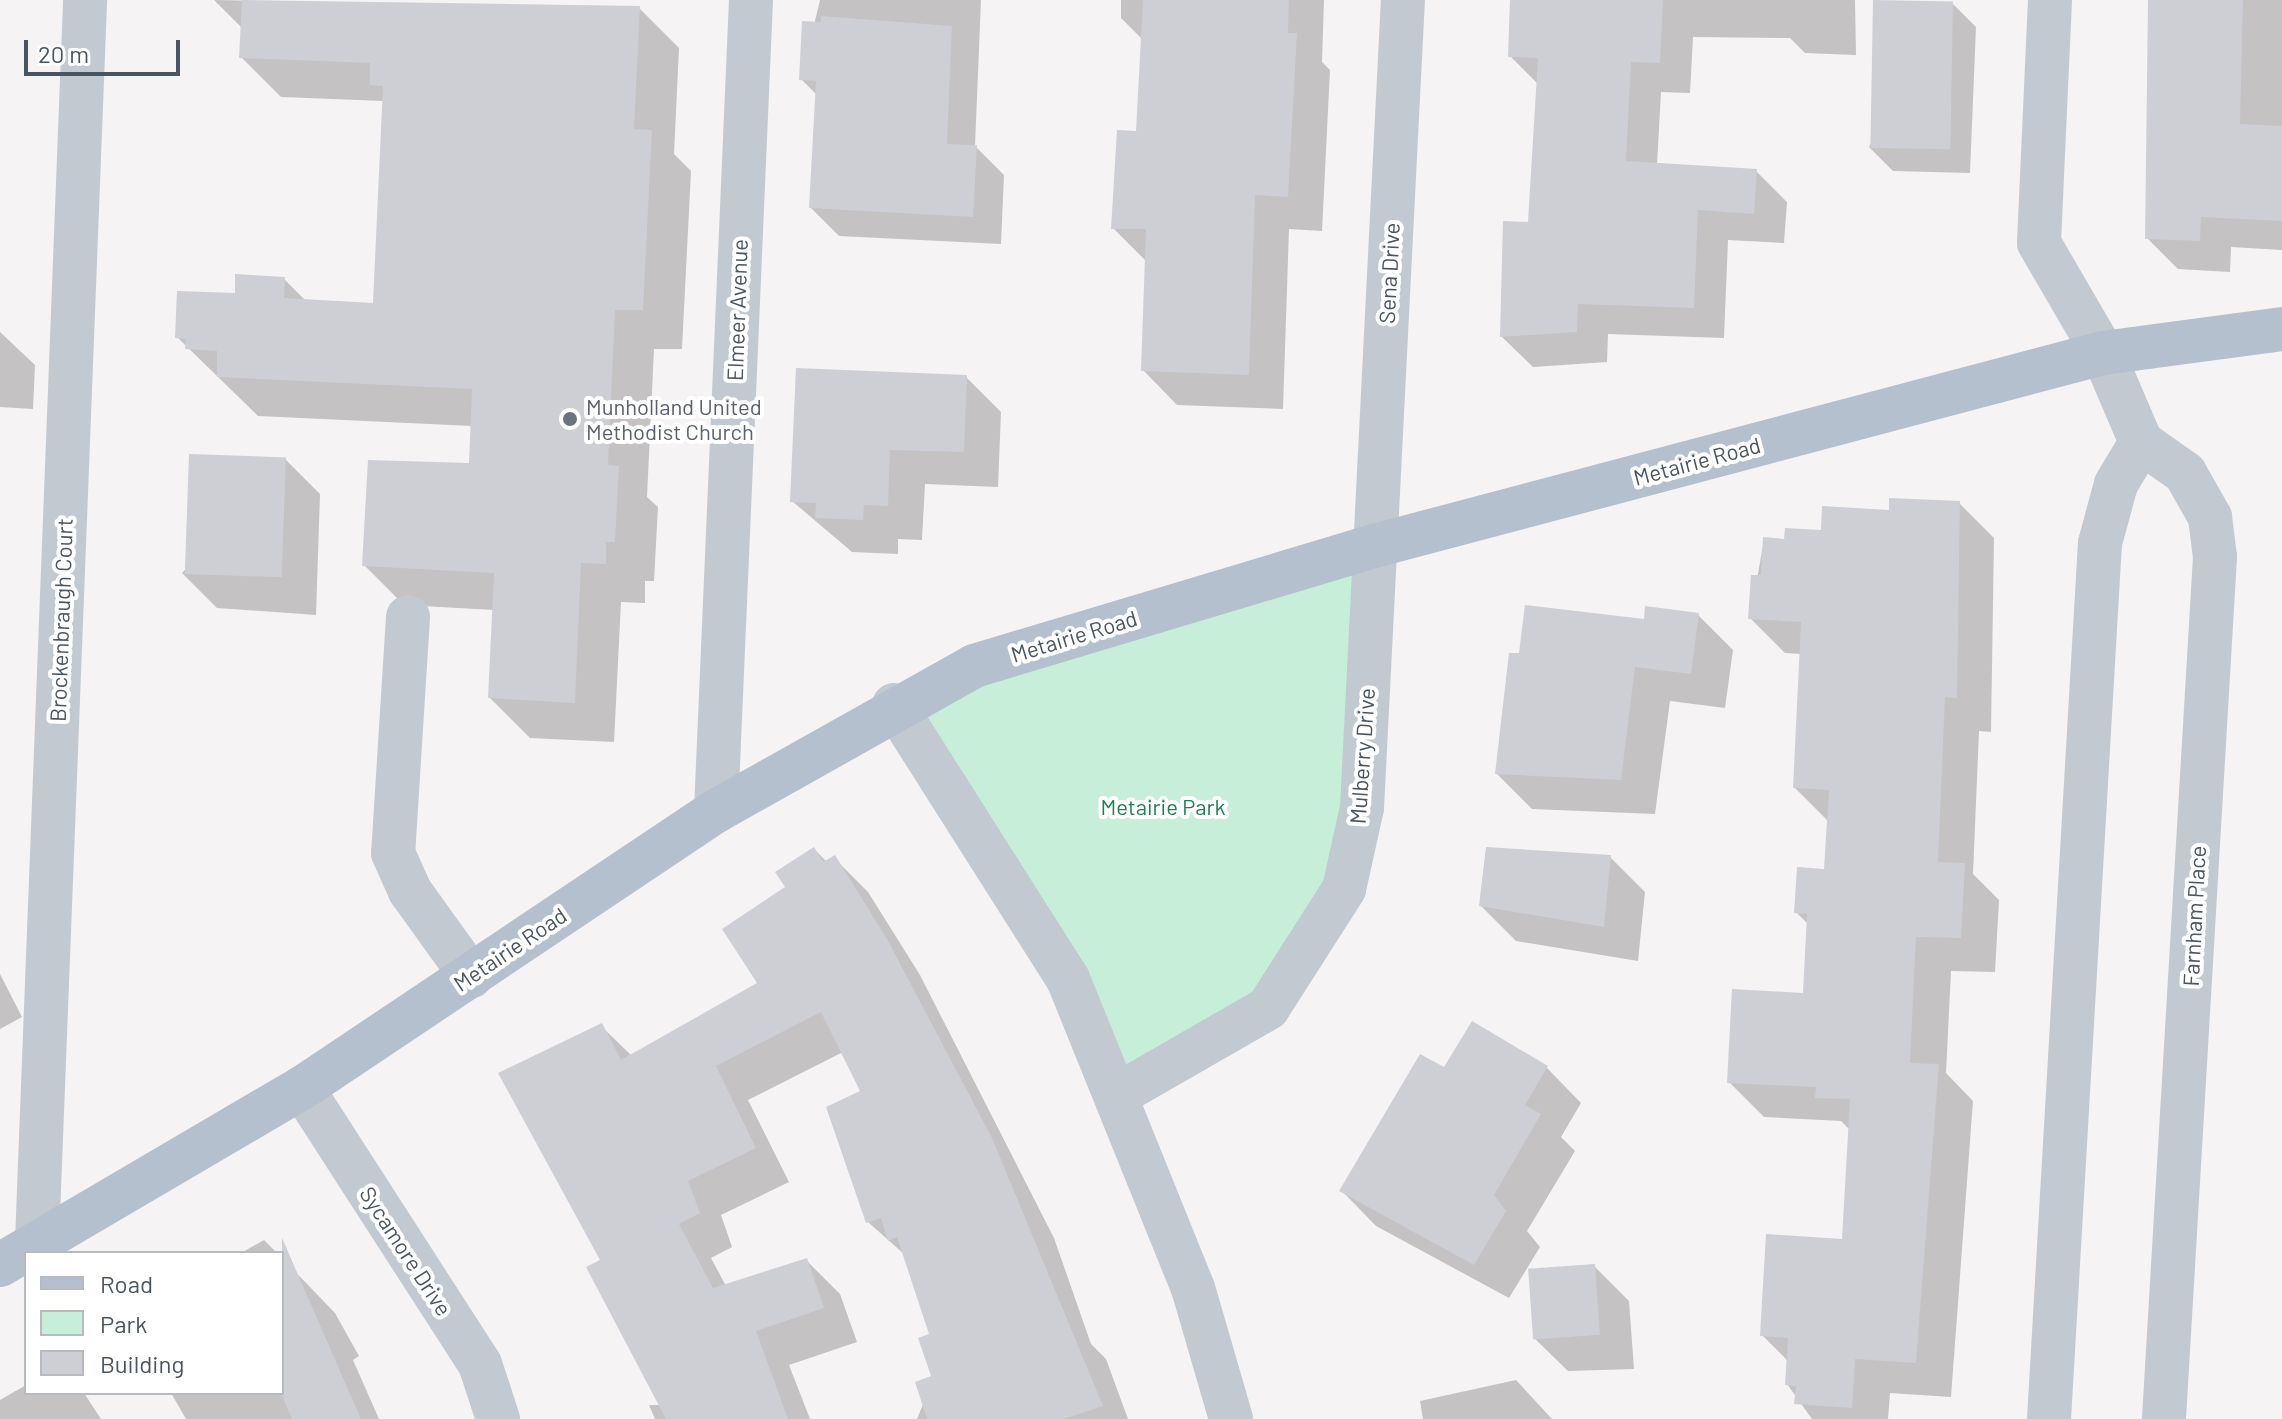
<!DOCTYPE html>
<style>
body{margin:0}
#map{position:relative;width:2282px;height:1419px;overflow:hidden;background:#f5f3f3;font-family:Barlow,sans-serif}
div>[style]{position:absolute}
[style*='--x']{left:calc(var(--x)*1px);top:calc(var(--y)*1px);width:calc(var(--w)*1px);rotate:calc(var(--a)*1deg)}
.green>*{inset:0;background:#c6eed8}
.shadow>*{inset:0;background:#0003}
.building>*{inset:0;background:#cdcfd5;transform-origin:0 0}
.minor>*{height:44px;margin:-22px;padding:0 22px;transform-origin:22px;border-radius:22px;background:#c2c9d0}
.major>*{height:44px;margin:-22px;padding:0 22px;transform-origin:22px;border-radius:22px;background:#b5c0cf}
.dots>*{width:22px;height:22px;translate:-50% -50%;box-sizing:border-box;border:4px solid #fff;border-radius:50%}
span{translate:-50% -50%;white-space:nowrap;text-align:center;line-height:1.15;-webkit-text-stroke:8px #fff;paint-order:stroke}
.street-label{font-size:22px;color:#4b555f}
.worship-label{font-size:22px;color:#5b616d}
.left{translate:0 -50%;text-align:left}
.park-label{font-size:22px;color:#1f7e54}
.legend{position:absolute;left:24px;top:1251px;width:260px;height:144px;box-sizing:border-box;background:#fff;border:2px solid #b7bbbf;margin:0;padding:10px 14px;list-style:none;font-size:24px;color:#4b555f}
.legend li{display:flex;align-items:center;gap:16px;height:40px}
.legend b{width:40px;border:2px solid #b7bbbf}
.scale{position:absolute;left:24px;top:40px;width:156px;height:36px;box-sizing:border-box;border:4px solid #4b555f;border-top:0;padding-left:10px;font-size:24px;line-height:28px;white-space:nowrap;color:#4b555f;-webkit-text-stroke:6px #fff;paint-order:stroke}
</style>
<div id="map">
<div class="green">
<div style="clip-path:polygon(1374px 546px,1349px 865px,1268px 1008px,1117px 1095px,894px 705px)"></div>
</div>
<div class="shadow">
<div style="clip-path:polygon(214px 0,639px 8px,679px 48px,674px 154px,691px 171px,682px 349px,654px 349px,647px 497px,658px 507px,654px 581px,645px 581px,645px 603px,621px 602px,614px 742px,530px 738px,490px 698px,494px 610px,404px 605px,364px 565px,471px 465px,472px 426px,258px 416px,177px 337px,237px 295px,284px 279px,307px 302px,375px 305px,384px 101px,281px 97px,241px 57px,243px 29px)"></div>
<div style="clip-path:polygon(820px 0,981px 0,975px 146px,1004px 175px,1001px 244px,839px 236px,811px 208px,817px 95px,801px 79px)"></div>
<div style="clip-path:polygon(1121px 0,1324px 0,1322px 62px,1330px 70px,1322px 231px,1289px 229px,1283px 409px,1177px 405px,1143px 370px,1147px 262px,1113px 228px,1138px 134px,1143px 40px,1121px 18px)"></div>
<div style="clip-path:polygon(1512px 0,1855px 0,1856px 55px,1805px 53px,1790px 38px,1693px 37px,1690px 93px,1661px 92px,1657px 165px,1756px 171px,1787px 202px,1784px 243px,1728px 240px,1724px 338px,1608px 334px,1607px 362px,1533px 367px,1502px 337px,1530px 224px,1538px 84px,1510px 56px)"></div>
<div style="clip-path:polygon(2154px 0,2282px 0,2282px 250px,2231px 247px,2230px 272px,2178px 269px,2147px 238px)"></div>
<div style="clip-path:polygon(1952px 3px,1976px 27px,1970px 173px,1893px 171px,1869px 147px)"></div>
<div style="clip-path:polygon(0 332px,35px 365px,33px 409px,0 407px)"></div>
<div style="clip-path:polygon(966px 377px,1001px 412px,998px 487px,925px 484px,922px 540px,898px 539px,898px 554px,852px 552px,792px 501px)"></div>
<div style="clip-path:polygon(285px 459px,320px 494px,316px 615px,217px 608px,182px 573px)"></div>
<div style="clip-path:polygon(1959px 503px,1994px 538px,1991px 732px,1979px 731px,1973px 874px,1999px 900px,1995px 972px,1951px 971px,1946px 1073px,1973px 1101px,1951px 1397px,1890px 1393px,1888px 1419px,1812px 1419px,1787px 1384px,1788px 1361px,1762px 1335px,1844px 1241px,1850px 1130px,1841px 1121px,1764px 1117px,1729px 1082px,1805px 995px,1809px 925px,1796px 912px,1826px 871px,1829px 822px,1795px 788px,1801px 654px,1785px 653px,1750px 618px,1764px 540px,1786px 541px,1890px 512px)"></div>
<div style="clip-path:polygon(1698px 615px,1733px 650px,1725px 708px,1670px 701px,1655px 814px,1532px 809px,1497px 774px,1645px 621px)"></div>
<div style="clip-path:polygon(814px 849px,827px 862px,834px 858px,868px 892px,920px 975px,1054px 1238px,1091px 1344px,1106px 1359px,1128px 1419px,917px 1419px,934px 1377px,931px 1336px,905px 1255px,868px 1222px,863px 1092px,843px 1052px,748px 1100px,789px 1182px,721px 1215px,732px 1247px,711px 1258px,726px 1286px,806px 1260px,840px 1294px,857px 1342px,789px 1365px,810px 1419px,655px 1419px,649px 1405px,661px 1405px,602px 1260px,601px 1026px,632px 1056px,760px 984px,788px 888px)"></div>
<div style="clip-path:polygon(1610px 857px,1645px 892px,1638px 961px,1516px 941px,1481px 906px)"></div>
<div style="clip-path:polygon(0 974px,22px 1017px,0 1029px)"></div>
<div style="clip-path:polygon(1547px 1068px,1581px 1103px,1561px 1137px,1575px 1151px,1527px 1231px,1540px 1247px,1509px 1298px,1376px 1226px,1342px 1191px,1445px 1070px)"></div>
<div style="clip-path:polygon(264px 1240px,277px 1253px,241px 1253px)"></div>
<div style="clip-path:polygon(282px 1258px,335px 1313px,359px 1356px,353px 1360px,379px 1419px,186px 1419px,171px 1393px,282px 1393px)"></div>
<div style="clip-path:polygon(1594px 1266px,1629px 1301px,1634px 1369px,1568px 1371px,1533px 1337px)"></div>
<div style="clip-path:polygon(1516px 1380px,1552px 1419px,1423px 1419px,1420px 1401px)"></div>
<div style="clip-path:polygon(26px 1385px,26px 1393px,84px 1393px,101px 1419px,0 1419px,0 1400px)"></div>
</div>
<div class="building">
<div style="clip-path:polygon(242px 0,640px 6px,634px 129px,652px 130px,643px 310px,615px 310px,608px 465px,619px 466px,615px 542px,606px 542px,606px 564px,581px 563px,575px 703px,488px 698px,494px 573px,362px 566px,368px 460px,469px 463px,472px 389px,217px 377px,217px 351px,185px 349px,186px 339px,175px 338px,177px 291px,235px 293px,235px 274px,285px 277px,284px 298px,373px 303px,383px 86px,370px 85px,370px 63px,239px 58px)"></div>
<div style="clip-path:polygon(1143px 0,1289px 0,1288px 33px,1297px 33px,1288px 197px,1255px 195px,1249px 375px,1141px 371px,1146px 229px,1111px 229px,1117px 130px,1136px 131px)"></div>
<div style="clip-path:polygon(1510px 0,1663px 0,1660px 63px,1631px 62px,1626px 161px,1757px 169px,1754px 214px,1698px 210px,1694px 308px,1578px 304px,1577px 332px,1500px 337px,1503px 221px,1528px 222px,1538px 58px,1508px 57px)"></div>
<div style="left:1873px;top:0;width:80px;height:148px;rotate:1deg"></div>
<div style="clip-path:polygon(2148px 0,2243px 0,2240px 124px,2282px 126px,2282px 221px,2201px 217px,2200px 241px,2145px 239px)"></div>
<div style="clip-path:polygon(821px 16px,952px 26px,947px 144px,977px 145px,973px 217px,809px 208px,816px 81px,799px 80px,802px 21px,821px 22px)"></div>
<div style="clip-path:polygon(796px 368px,967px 375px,964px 452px,890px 450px,888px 506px,864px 505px,863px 520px,815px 518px,816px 503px,790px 502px)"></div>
<div style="left:189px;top:454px;width:97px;height:120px;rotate:2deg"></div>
<div style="clip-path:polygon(1889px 498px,1960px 501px,1957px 698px,1945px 697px,1938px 862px,1965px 863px,1961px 938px,1916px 937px,1910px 1063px,1939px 1064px,1916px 1363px,1855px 1359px,1852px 1408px,1794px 1404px,1796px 1386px,1785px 1385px,1788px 1338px,1760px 1336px,1766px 1234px,1842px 1239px,1850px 1099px,1815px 1098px,1816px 1087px,1727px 1083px,1732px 989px,1803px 993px,1807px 914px,1794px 913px,1797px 867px,1824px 869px,1829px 790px,1793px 788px,1801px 622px,1748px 619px,1751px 575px,1761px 575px,1763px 537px,1784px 539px,1785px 528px,1821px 530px,1822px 506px,1889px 510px)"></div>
<div style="clip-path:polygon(1525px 605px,1644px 619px,1645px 606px,1699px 613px,1691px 674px,1635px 667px,1621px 780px,1495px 774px,1509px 653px,1519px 653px)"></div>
<div style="clip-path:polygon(814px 847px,823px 862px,835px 855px,887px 939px,992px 1138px,1103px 1406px,1064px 1419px,927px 1419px,915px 1382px,931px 1376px,918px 1338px,929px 1334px,897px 1237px,888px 1241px,881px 1218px,866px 1223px,826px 1107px,860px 1091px,821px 1012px,716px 1066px,756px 1148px,688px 1181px,700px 1213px,679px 1224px,713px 1288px,807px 1258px,824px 1308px,756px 1331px,788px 1419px,666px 1419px,586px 1267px,600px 1260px,498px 1073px,602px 1023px,621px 1060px,757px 983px,722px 929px,785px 887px,775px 872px)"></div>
<div style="clip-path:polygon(1486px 847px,1611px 855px,1604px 927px,1479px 906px)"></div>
<div style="clip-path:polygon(1472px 1021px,1548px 1066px,1525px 1105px,1541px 1114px,1494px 1195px,1506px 1211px,1474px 1265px,1339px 1191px,1420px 1054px,1444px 1067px)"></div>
<div style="clip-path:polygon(282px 1238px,361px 1419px,292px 1419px,282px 1396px)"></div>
<div style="left:1595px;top:1264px;width:71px;height:67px;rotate:86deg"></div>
</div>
<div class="minor">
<div style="--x:2050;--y:0;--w:243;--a:92.6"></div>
<div style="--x:2039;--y:243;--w:127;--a:59.8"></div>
<div style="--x:2103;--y:353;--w:97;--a:66.9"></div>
<div style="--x:2141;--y:442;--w:54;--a:35.2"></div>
<div style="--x:2185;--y:473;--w:51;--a:60.4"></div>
<div style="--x:2210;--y:517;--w:40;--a:82.9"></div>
<div style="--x:2215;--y:557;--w:864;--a:93.39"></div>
<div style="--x:408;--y:617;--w:236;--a:93.6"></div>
<div style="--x:393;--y:853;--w:42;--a:65.9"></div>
<div style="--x:410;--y:891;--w:105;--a:54.3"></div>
<div style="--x:894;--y:705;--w:325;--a:57.6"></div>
<div style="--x:1068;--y:979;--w:333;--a:68"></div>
<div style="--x:1193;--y:1288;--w:136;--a:73.8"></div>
<div style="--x:716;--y:811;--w:812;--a:-87.53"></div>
<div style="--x:302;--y:1088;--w:328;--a:57.2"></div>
<div style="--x:480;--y:1364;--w:58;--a:71.9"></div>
<div style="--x:1117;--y:1095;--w:174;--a:-29.9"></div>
<div style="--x:1268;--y:1008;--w:141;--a:-57.4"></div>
<div style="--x:1344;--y:889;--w:83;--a:-77.5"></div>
<div style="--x:1362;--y:808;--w:809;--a:-87.1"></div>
<div style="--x:37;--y:1241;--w:1242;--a:-87.78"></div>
<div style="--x:2049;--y:1419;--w:877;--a:-86.67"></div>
<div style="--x:2100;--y:543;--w:61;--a:-74.8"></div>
<div style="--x:2116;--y:484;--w:49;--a:-59.2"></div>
</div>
<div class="major">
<div style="--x:0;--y:1265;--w:350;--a:-30.4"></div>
<div style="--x:302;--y:1088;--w:498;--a:-33.8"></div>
<div style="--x:716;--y:811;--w:296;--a:-29.3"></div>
<div style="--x:974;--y:666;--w:418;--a:-16.7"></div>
<div style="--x:1374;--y:546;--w:754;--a:-14.83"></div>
<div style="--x:2103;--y:353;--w:181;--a:-7.6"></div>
</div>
<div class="dots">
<div style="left:570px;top:419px;background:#6b7280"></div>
</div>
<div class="street-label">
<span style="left:1389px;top:273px;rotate:-87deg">Sena Drive</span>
<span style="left:737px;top:310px;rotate:-88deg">Elmeer Avenue</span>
<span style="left:1697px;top:461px;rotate:-15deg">Metairie Road</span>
<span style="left:61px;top:620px;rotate:-88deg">Brockenbraugh Court</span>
<span style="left:1074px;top:636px;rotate:-17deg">Metairie Road</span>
<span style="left:1362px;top:756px;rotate:-86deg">Mulberry Drive</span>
<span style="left:2194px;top:916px;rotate:-87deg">Farnham Place</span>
<span style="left:510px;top:949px;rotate:-34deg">Metairie Road</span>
<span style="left:406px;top:1251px;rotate:57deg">Sycamore Drive</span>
</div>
<div class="worship-label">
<span class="left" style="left:586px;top:419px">Munholland United<br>Methodist Church</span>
</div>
<div class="park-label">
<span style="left:1163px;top:807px">Metairie Park</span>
</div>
<ul class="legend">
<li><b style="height:10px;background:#b5c0cf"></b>Road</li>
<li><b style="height:22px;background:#c6eed8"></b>Park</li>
<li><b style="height:22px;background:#cdcfd5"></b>Building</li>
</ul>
<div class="scale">20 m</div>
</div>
